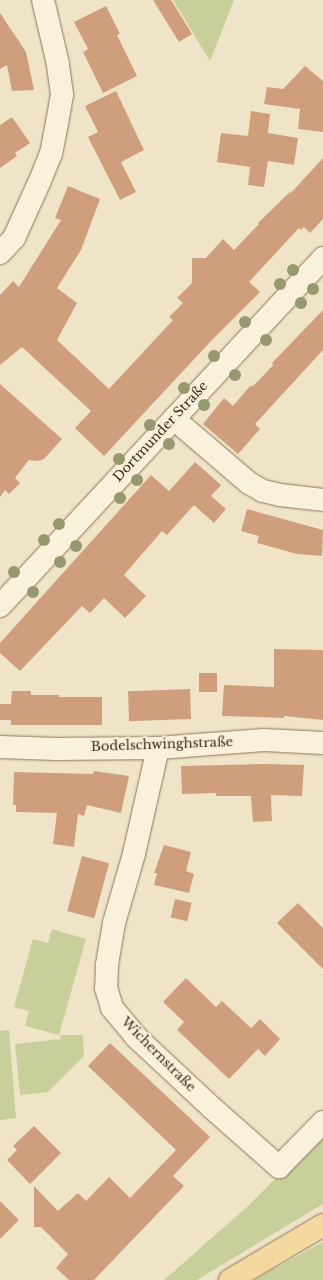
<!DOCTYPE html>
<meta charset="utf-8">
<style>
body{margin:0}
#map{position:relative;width:323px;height:1280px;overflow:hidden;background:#f0e4c8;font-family:"Libre Baskerville",serif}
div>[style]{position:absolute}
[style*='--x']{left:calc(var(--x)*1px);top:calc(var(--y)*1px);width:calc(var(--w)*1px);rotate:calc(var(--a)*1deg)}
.green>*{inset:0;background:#c9cf9b}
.building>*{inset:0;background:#cf9f7d;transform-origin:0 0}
.roads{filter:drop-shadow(0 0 1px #8d765c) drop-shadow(0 0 1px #8d765c)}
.minor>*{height:22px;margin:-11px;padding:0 11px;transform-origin:11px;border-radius:11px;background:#faf1dc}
.major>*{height:22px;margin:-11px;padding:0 11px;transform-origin:11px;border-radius:11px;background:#f3d9a0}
.trees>*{width:12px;height:12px;margin:-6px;border-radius:50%;background:#96986f}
span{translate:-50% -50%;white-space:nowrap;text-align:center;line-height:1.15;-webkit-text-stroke:4px #f7eed8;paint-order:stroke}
.street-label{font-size:13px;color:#3d2e20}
</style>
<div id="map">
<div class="green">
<div style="clip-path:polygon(173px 0,234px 0,210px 61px)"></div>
<div style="clip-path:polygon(52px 929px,86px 939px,59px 1035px,25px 1026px,29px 1011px,14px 1007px,33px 939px,48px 943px)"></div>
<div style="clip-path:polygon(9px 1030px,16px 1118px,0 1120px,0 1031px)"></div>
<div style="clip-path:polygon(60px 1035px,83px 1035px,84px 1056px,48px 1092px,20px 1095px,15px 1044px,61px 1039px)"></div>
<div style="clip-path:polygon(323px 1132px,323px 1204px,197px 1280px,164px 1280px,247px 1207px)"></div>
<div style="clip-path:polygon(323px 1242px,323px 1280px,255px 1280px,264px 1274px)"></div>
</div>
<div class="building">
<div style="clip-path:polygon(153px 0,171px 0,192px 34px,179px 42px)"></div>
<div style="clip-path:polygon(106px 6px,120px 34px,117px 35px,137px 76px,103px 93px,83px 52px,88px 49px,74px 22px)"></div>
<div style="clip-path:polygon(0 13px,26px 52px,34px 90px,12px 91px,7px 65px,0 69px)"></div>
<div style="clip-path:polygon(305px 66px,323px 81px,323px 132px,298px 129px,300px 109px,264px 104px,267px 87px,283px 89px)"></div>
<div style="clip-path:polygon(116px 91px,144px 150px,121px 162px,136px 192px,120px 200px,88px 137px,98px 132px,85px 106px)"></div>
<div style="clip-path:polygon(251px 111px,270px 114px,268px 133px,298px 138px,294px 165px,268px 161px,264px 187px,248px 185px,250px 167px,217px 162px,221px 133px,248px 136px)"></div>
<div style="clip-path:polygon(12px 117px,30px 143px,15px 153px,17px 156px,0 168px,0 131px,8px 142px,0 131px,0 125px)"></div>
<div style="clip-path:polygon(323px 158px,323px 219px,310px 233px,304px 227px,301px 230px,299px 228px,249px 282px,260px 292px,211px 341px,104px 456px,75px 428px,91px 411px,22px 347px,0 365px,0 295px,13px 281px,19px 287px,61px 220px,55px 218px,68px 186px,100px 199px,81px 250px,57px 288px,77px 303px,57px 340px,109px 389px,173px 320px,169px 317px,183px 303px,177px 298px,192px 283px,192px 258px,206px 258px,223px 239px,234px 250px,259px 224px,258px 223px,291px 191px,290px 194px)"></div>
<div style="clip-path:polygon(323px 310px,323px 350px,255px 424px,260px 429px,238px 454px,203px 424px,224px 398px,233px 406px,250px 386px,253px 386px,263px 376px,273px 365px,272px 363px)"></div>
<div style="clip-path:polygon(0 384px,62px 439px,44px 459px,38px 461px,29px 460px,15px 478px,20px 483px,9px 494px,5px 490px,0 497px)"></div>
<div style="clip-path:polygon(195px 462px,221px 485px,211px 496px,226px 509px,214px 523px,194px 505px,167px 535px,162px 531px,124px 575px,146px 596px,125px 618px,104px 598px,90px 613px,82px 606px,20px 671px,0 653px,0 643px,151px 475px,169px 491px)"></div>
<div style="clip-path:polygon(247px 509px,323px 530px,322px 556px,297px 554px,257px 543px,259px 536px,241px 531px)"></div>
<div style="clip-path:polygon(274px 649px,323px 650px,323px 720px,284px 716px,284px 718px,222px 716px,224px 685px,274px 687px)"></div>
<div style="left:199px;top:673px;width:18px;height:19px"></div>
<div style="left:190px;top:689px;width:30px;height:62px;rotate:88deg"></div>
<div style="clip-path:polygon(12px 691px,31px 691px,31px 695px,59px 695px,59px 697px,102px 697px,102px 725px,11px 725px,11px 720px,0 720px,0 704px,11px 704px)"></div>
<div style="clip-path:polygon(266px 764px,304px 765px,302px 796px,271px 795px,272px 821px,253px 822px,251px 796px,216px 796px,216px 793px,182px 794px,181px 766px)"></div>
<div style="clip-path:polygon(94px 771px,129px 776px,121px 813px,87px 805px,84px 816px,78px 814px,74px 847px,53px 844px,57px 813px,16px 812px,16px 805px,13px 805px,14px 772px,93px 774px)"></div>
<div style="clip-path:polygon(164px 845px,191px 852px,186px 871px,194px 874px,189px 893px,154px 885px,157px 873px,154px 873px)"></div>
<div style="left:82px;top:856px;width:28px;height:57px;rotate:15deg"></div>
<div style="left:175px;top:899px;width:17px;height:19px;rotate:13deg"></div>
<div style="clip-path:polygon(298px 903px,323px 928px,323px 969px,277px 923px)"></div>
<div style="clip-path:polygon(186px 978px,216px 1007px,222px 1001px,251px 1028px,260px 1019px,280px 1039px,265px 1056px,258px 1049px,229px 1079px,177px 1030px,184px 1022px,163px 1002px)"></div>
<div style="clip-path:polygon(110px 1043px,210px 1137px,173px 1176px,184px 1186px,94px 1280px,69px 1280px,56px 1268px,68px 1254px,41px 1227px,34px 1227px,34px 1186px,58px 1211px,78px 1193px,86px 1201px,109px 1177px,130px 1198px,176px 1150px,88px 1066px)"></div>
<div style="clip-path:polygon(34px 1126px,61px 1153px,30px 1184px,7px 1160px,17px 1150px,13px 1146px)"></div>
<div style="clip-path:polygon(0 1201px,19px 1220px,0 1239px)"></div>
</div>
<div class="roads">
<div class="minor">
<div style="--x:0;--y:253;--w:21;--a:-47"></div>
<div style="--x:14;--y:238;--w:60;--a:-65.6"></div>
<div style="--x:39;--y:183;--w:31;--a:-68"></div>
<div style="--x:51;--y:154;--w:32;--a:-79"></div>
<div style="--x:57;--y:123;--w:29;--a:-80"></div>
<div style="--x:62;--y:94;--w:30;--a:-98"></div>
<div style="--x:58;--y:64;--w:66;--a:-103.2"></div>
<div style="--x:174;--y:419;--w:99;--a:40.5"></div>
<div style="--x:249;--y:483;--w:16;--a:30"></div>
<div style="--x:263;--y:491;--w:17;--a:13"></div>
<div style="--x:280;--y:495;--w:43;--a:6.6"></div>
<div style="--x:0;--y:606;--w:475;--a:-47.1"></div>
<div style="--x:0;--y:747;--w:56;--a:2"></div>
<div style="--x:56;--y:749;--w:102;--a:-0.6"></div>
<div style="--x:158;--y:748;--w:106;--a:-4.3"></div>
<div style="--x:264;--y:740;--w:59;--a:2.9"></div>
<div style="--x:158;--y:748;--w:109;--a:102.8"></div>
<div style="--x:134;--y:854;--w:72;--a:106.2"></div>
<div style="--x:114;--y:923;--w:43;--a:99.5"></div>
<div style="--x:107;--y:965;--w:23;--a:92"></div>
<div style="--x:106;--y:988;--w:21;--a:73"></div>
<div style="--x:112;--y:1008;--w:38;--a:50"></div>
<div style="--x:136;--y:1037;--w:103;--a:43"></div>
<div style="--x:211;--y:1107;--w:91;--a:41.4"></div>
<div style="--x:279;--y:1167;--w:63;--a:-45.6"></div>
</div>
<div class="major">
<div style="--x:230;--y:1280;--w:108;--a:-30.6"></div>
</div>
</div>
<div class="trees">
<div style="left:293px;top:270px"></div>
<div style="left:280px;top:284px"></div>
<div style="left:313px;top:289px"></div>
<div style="left:301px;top:303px"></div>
<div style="left:245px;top:322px"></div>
<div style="left:266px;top:340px"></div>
<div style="left:214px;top:356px"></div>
<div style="left:235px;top:375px"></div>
<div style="left:184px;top:388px"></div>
<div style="left:204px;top:405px"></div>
<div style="left:150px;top:425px"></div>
<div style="left:169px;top:444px"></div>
<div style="left:119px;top:459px"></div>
<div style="left:137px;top:480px"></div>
<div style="left:120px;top:498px"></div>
<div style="left:59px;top:524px"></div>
<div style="left:44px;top:540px"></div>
<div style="left:76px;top:546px"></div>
<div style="left:60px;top:562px"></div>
<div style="left:14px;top:572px"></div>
<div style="left:33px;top:592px"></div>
</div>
<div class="street-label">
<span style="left:161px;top:432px;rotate:-47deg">Dortmunder Straße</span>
<span style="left:162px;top:745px;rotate:-2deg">Bodelschwinghstraße</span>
<span style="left:158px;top:1055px;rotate:45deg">Wichernstraße</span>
</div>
</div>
